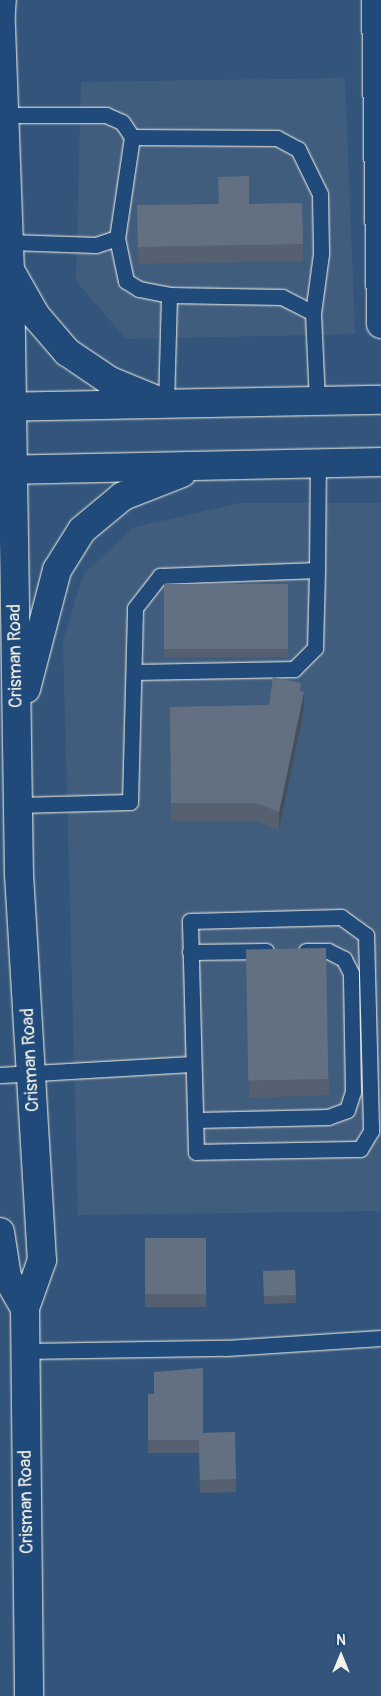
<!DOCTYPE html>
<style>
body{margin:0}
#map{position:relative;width:381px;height:1696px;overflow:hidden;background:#33557c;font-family:Pangolin,sans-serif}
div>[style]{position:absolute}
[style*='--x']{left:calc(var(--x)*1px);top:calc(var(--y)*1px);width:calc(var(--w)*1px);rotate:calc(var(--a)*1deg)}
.built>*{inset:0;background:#415d7e}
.roads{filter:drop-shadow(0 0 1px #f4f1e8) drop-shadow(0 0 1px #f4f1e8)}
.lane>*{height:15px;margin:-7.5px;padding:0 7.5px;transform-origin:7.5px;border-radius:7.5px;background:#1f4a7a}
.street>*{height:28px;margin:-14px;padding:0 14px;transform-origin:14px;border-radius:14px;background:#1f4a7a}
.primary>*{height:28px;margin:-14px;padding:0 14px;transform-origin:14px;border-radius:14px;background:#1f4a7a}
.highway>*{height:28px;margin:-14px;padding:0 14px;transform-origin:14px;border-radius:14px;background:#1f4a7a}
.wall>*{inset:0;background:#556070;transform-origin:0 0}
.shaded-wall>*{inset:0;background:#454e5b}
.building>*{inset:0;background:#637082;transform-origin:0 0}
span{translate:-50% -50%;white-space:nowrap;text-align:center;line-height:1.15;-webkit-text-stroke:4px #1f4a7a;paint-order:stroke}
.street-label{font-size:18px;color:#f4f1e8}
.north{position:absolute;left:316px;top:1631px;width:50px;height:50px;-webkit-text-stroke:4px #1f4a7a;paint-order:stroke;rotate:0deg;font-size:14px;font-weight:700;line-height:20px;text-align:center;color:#f4f1e8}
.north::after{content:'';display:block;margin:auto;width:18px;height:22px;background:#f4f1e8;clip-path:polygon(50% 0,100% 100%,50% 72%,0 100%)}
</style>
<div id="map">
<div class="built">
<div style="clip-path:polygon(345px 78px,355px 334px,126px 339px,76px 281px,81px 82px)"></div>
<div style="clip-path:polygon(239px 503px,381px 503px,381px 1211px,78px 1215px,63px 641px,83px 575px,132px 528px)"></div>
</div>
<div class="roads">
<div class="lane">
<div style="--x:2;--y:115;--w:104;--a:0"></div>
<div style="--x:106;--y:115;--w:17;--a:24"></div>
<div style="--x:122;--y:122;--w:18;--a:56"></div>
<div style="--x:132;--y:137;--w:102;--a:98.4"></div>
<div style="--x:117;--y:238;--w:22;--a:162"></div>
<div style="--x:96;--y:245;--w:87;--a:-178"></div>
<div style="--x:132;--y:137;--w:145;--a:0.4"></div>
<div style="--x:277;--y:138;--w:24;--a:28"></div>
<div style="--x:298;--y:149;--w:50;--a:63.9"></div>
<div style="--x:320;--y:194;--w:60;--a:89"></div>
<div style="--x:321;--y:254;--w:60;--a:97.7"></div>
<div style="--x:117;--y:238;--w:44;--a:78.2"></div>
<div style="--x:126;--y:281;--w:15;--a:32"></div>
<div style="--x:139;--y:289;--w:31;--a:11"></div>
<div style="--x:169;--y:295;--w:113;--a:1"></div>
<div style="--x:282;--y:297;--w:35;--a:27"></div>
<div style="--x:313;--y:313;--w:88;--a:87.4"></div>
<div style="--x:166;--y:404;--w:109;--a:-88.4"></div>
<div style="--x:134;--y:672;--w:160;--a:-1.1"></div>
<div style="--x:294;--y:669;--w:30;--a:-45"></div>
<div style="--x:315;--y:648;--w:78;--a:-88.5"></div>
<div style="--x:17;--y:805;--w:113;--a:-1.5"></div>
<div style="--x:130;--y:802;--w:194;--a:-88.5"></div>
<div style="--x:135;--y:608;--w:41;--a:-52"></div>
<div style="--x:160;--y:576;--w:157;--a:-2.2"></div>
<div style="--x:317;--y:570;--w:106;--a:-89.5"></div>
<div style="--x:341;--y:917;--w:31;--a:36"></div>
<div style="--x:366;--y:935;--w:196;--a:88.5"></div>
<div style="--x:371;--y:1131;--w:21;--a:121"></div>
<div style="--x:360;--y:1149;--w:164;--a:179"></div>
<div style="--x:196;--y:1152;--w:231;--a:-91.5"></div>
<div style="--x:190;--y:921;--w:151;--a:-1.5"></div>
<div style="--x:190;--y:952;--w:76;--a:-0.8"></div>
<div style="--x:0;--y:1075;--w:193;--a:-3.3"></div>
<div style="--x:196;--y:1120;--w:132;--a:-1.3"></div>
<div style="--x:328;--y:1117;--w:20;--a:-20"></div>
<div style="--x:347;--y:1110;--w:19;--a:-72"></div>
<div style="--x:353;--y:1092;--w:119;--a:-91"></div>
<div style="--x:351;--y:973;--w:16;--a:-117"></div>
<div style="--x:344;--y:959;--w:18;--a:-153"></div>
<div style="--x:328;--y:951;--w:22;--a:180"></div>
<div style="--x:25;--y:1351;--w:201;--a:-0.9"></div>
<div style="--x:226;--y:1348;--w:155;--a:-3.7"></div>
</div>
<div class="street">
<div style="--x:376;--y:0;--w:324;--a:89.1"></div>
</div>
<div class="primary">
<div style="--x:0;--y:0;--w:270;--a:87.9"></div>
<div style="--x:10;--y:270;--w:604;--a:89.15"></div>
<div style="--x:19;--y:874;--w:387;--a:86.6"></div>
<div style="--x:42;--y:1260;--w:51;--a:109.5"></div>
<div style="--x:25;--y:1308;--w:388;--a:89.4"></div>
<div style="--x:11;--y:272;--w:51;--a:60.4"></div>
<div style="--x:36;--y:316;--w:48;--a:49.3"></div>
<div style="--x:67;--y:352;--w:52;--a:34"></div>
<div style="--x:110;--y:381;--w:50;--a:22.4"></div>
<div style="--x:0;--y:407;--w:381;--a:-1.1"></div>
<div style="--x:0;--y:470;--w:381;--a:-1.2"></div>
<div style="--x:26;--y:689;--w:123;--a:-75.4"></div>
<div style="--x:57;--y:570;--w:47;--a:-58"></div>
<div style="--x:82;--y:530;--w:53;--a:-39.7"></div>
<div style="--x:123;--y:496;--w:63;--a:-21.3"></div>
<div style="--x:0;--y:1232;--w:46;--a:81.2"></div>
<div style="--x:7;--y:1277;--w:36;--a:60"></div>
</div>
<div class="highway">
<div style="--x:0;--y:21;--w:21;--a:-85"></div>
</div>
</div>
<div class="wall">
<div style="left:302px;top:203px;width:58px;height:165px;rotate:89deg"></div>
<div style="left:164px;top:584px;width:124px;height:73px"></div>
<div style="clip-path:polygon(269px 705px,304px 710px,279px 830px,256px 821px,171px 821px,170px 707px)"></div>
<div style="clip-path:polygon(246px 950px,329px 1079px,329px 1095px,249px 1098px)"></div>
<div style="left:145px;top:1238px;width:61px;height:69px"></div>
<div style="left:295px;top:1270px;width:33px;height:32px;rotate:88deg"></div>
<div style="clip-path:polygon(148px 1394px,203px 1433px,235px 1432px,236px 1492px,200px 1493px,199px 1453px,148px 1453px)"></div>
</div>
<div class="shaded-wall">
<div style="clip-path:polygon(304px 692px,304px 710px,279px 830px,279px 812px)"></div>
</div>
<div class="building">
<div style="clip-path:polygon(249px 176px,249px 204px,302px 203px,303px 244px,138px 247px,137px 205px,219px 204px,218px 177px)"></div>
<div style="left:164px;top:584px;width:124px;height:65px"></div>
<div style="clip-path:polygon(273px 677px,301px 683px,300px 691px,304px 692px,279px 812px,256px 803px,171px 803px,170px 707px,269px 705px)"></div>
<div style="left:326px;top:948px;width:131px;height:80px;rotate:89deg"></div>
<div style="left:145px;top:1238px;width:61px;height:56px"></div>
<div style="left:295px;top:1270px;width:25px;height:32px;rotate:88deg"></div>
<div style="clip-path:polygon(203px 1368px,203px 1433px,235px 1432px,236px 1479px,200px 1480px,199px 1440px,148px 1440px,148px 1394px,154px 1394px,154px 1372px)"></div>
</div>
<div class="street-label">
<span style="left:16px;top:656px;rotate:-91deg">Crisman Road</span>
<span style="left:31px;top:1060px;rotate:-93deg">Crisman Road</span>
<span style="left:27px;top:1502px;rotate:-91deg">Crisman Road</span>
</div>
<div class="north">N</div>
</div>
